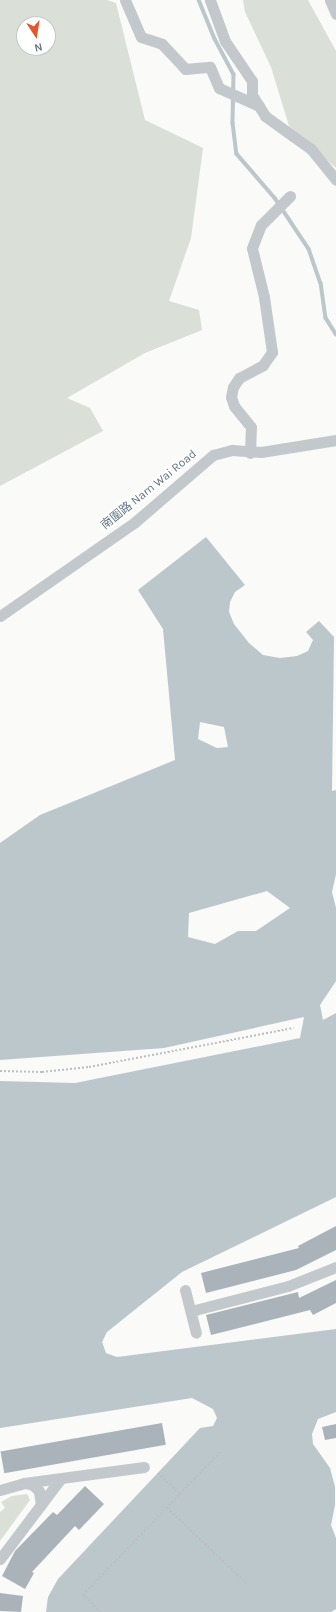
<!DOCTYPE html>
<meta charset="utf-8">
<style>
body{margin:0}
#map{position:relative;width:336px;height:1612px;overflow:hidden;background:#fafaf8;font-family:Karla,"Noto Sans TC",sans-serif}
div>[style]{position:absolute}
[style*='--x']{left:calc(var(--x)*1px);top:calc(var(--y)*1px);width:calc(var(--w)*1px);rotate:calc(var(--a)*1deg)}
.green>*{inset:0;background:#dadfd7}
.water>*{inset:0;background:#bbc7cb}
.stream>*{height:3.5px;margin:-1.75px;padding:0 1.75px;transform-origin:1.75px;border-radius:1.75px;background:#bbc7cb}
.building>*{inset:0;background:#aab3b9;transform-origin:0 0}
.path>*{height:2px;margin-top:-1px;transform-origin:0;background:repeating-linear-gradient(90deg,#bbbfc2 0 2px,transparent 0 4px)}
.minor>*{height:11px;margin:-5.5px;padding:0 5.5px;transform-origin:5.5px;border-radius:5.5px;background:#c3c8cc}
span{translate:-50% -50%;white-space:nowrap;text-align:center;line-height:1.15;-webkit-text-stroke:4px #fff;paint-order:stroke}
.street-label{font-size:12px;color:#657683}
.north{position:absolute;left:16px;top:16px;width:40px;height:40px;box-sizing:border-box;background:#fff;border:1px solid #c1c8cd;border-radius:50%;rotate:168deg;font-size:11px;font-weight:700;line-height:16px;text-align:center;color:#657683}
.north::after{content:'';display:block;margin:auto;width:14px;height:18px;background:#e4572e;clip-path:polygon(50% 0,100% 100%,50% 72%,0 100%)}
</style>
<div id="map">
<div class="green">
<div style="clip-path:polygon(evenodd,0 0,107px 0,116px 3px,145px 120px,203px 148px,191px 238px,169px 301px,199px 310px,202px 330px,145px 353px,67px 398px,90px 408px,103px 431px,0 486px,0 0,24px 24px,48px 24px,48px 48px,24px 48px,24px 24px)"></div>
<div style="clip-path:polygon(243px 0,308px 0,336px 51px,336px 168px,289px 126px,271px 67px,245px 12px)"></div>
<div style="clip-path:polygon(27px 1494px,30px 1500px,0 1541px,0 1512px,5px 1508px,1px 1502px,12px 1496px)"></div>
</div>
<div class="water">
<div style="clip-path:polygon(evenodd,206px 537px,245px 585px,235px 592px,230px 602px,229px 612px,234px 624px,249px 643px,263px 655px,280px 658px,297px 656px,308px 651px,313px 640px,306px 632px,319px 621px,334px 637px,332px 791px,336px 790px,336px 874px,332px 892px,336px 908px,336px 981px,320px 1005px,323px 1020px,336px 1013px,336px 1197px,182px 1272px,107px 1332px,102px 1342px,106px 1353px,117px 1357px,336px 1329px,336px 1412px,318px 1419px,312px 1434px,313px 1444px,330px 1468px,335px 1487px,335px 1505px,331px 1525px,336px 1538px,336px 1609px,331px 1612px,46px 1612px,48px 1597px,58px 1579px,200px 1428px,213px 1426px,217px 1418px,213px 1409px,192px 1398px,0 1428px,0 1081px,75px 1083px,300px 1038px,304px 1017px,164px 1048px,0 1060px,0 843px,40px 815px,175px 760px,163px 629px,138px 590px,206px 537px,200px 722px,224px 727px,228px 747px,217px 748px,198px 739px,200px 722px,206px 537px,267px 891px,290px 908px,256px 931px,238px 931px,215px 944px,188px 937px,189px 913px,267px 891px)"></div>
</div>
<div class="stream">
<div style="--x:199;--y:0;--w:42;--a:67.7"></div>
<div style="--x:215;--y:39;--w:40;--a:62"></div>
<div style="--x:234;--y:74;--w:49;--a:91.2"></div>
<div style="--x:233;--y:123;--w:31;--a:83"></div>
<div style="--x:237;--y:154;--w:58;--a:49.2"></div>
<div style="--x:275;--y:198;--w:61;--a:56.3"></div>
<div style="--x:309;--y:249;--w:36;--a:71"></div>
<div style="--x:321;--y:283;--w:35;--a:82"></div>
<div style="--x:326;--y:318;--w:19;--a:58"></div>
</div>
<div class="building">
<div style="clip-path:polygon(336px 1226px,336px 1250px,296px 1270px,206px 1293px,201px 1273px,299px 1248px,298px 1246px)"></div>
<div style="clip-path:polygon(336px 1280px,336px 1303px,313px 1315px,310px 1310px,211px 1335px,206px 1315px,298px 1292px,299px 1298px)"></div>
<div style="left:162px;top:1423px;width:22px;height:164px;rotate:80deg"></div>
<div style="clip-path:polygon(336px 1424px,336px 1438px,325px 1440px,322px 1427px)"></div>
<div style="clip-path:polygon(85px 1486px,104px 1504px,79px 1530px,75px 1526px,32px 1572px,34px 1573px,25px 1589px,2px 1576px,15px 1551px,53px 1512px,57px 1515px)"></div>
<div style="clip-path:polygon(0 1593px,23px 1596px,21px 1612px,0 1611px)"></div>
</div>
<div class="path">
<div style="--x:0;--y:1071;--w:42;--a:1.4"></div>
<div style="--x:42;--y:1072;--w:47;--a:-6.1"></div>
<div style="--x:89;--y:1067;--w:208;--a:-10.8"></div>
<div style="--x:158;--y:1473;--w:30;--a:44"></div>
<div style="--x:167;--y:1508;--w:109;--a:43.5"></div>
<div style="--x:101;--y:1612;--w:25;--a:-137"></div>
<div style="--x:83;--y:1595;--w:198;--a:-46.2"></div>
</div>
<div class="minor">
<div style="--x:125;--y:0;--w:40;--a:66.6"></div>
<div style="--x:141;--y:37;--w:22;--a:18"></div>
<div style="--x:162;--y:44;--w:34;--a:47"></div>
<div style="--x:185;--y:69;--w:25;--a:-5"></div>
<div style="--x:210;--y:67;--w:23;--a:67"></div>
<div style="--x:219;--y:88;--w:44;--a:24.2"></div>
<div style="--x:210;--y:0;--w:44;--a:69.9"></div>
<div style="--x:225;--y:41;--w:48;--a:56"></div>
<div style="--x:252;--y:81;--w:14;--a:90"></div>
<div style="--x:252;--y:95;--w:25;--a:58"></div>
<div style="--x:265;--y:116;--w:57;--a:35.7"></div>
<div style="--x:311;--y:149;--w:40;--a:51"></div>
<div style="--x:330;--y:0;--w:15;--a:67"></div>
<div style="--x:250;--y:453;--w:26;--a:-88"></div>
<div style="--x:251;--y:427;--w:27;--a:-129"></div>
<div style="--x:234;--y:406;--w:9;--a:-108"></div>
<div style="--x:231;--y:397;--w:10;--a:-79"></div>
<div style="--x:233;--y:387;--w:11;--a:-56"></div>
<div style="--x:239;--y:378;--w:27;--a:-28"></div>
<div style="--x:263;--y:365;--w:16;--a:-55"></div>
<div style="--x:272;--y:352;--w:56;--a:-98.3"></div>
<div style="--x:264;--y:297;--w:50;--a:-103.8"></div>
<div style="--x:252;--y:248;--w:25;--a:-69"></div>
<div style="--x:261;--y:225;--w:41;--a:-45"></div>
<div style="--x:0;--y:616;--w:165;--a:-34.8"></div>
<div style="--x:135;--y:522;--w:103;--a:-40.7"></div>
<div style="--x:213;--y:455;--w:20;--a:-15"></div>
<div style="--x:232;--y:450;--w:29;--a:4"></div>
<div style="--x:261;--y:452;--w:76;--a:-9.1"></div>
<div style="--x:185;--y:1290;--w:44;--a:75.7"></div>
<div style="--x:191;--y:1311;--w:100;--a:-14.5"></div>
<div style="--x:288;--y:1286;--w:52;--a:-21.6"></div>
<div style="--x:25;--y:1483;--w:8;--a:14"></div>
<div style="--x:33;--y:1485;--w:8;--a:45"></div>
<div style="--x:39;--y:1491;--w:14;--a:82"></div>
<div style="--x:0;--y:1490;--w:25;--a:-16"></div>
<div style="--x:24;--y:1483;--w:121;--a:-7.6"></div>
<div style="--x:0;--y:1559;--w:101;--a:-53"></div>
</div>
<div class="street-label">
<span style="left:149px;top:490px;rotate:-39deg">南圍路 Nam Wai Road</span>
</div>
<div class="north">N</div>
</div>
